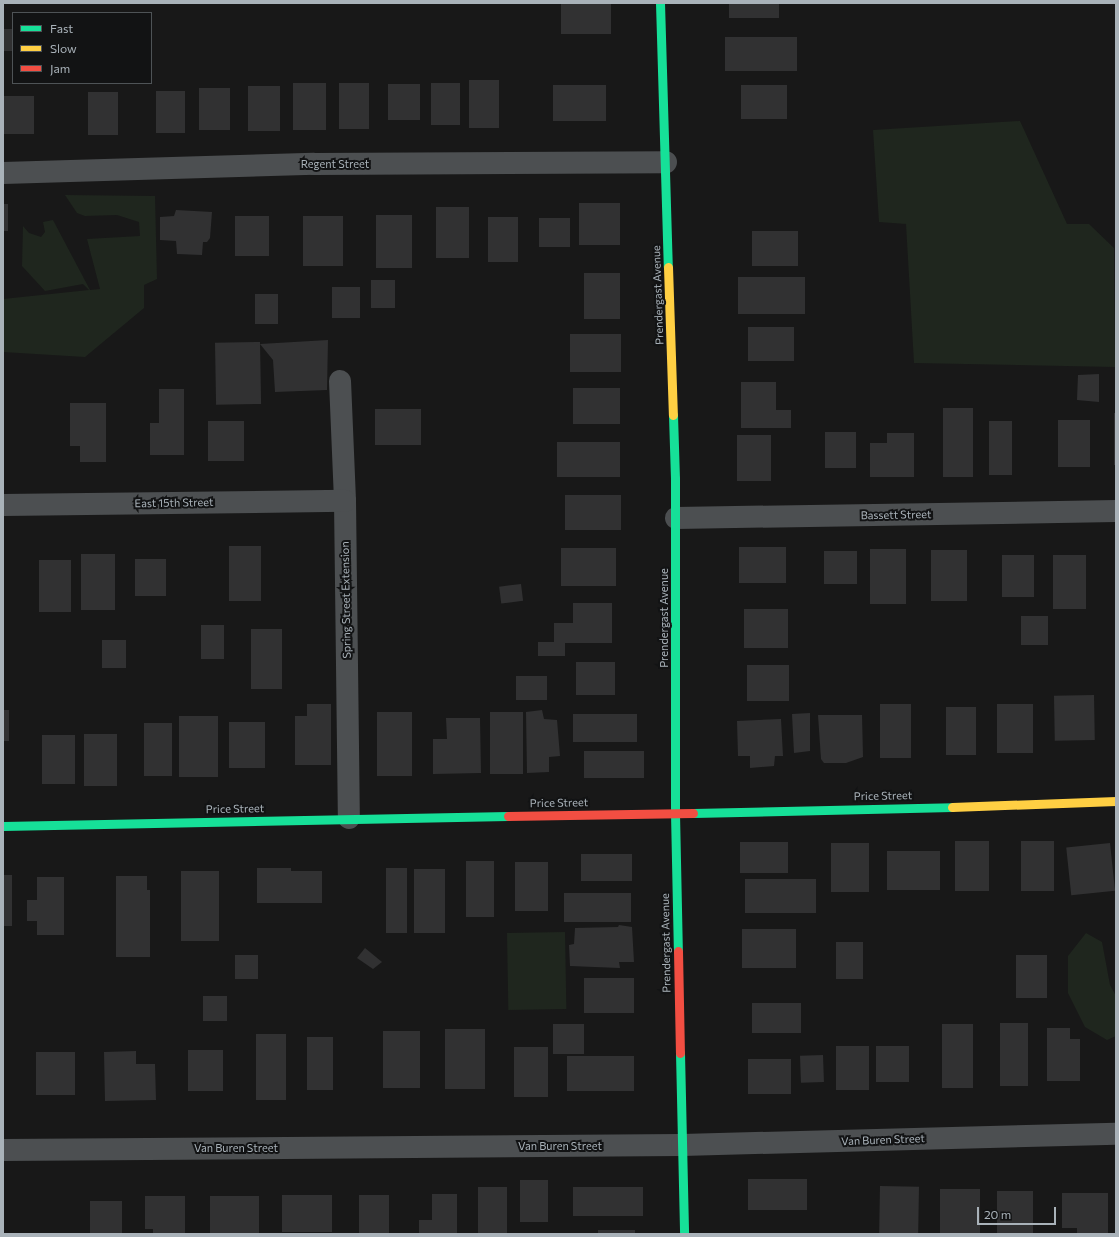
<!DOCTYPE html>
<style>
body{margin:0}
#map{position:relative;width:1119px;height:1237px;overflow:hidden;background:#181818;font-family:Commissioner,sans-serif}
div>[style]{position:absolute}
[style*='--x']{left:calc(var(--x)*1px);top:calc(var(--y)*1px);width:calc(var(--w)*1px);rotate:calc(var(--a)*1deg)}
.green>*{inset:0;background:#1f261e;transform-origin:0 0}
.building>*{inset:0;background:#313132;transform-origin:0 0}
.street>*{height:22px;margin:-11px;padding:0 11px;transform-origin:11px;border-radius:11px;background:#4c4f51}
.fast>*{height:9px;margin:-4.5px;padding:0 4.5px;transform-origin:4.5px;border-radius:4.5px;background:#16e098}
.slow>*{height:9px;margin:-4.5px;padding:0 4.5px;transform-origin:4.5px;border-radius:4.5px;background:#ffcf43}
.jam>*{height:9px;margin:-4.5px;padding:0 4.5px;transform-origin:4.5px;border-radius:4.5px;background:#f24e42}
span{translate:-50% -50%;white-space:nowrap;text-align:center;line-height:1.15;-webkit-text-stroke:4px #121314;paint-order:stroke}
.street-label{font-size:11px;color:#a9b2b9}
.frame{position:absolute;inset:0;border:4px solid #a9b2b9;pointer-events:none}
.legend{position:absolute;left:12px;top:12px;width:140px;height:72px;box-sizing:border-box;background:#121314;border:1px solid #4e5356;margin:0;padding:5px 7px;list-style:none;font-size:12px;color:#a9b2b9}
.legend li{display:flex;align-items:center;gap:8px;height:20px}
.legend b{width:20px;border:1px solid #4e5356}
.scale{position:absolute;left:977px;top:1207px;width:79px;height:18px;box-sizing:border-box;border:2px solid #a9b2b9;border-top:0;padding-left:5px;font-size:12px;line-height:14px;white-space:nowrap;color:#a9b2b9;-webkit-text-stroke:3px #121314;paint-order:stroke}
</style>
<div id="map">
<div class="green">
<div style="clip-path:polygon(1020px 121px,1067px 224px,1089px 224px,1114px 248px,1115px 367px,914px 363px,906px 224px,879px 222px,873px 130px)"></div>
<div style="clip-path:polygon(65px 195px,155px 196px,157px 279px,144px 285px,144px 308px,85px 357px,3px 352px,3px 299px,89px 290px,83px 284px,45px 291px,22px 266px,23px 226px,29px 233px,41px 237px,45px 232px,43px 222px,53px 220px,90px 290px,100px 289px,87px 239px,140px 236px,139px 222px,117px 215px,85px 216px,77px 213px)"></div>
<div style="left:565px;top:932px;width:77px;height:58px;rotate:89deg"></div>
<div style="clip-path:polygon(1086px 933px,1102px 942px,1110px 985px,1116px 996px,1116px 1036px,1107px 1040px,1085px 1027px,1068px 993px,1068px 956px)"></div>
</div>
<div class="building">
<div style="left:561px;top:3px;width:50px;height:31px"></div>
<div style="left:729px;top:3px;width:50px;height:15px"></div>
<div style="left:3px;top:29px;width:10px;height:22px"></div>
<div style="left:725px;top:37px;width:72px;height:34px"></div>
<div style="left:469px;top:80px;width:30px;height:48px"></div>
<div style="left:293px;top:83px;width:33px;height:47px"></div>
<div style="left:339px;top:83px;width:30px;height:46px"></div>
<div style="left:431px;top:83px;width:29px;height:42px"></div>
<div style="left:388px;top:84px;width:32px;height:36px"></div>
<div style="left:553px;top:85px;width:53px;height:36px"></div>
<div style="left:741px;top:85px;width:46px;height:34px"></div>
<div style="left:248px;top:86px;width:32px;height:45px"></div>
<div style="left:199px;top:88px;width:31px;height:42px"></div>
<div style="left:156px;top:91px;width:29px;height:42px"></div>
<div style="left:88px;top:92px;width:30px;height:43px"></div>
<div style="left:3px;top:96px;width:31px;height:38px"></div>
<div style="left:579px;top:203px;width:41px;height:42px"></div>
<div style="left:3px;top:204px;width:5px;height:27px"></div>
<div style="left:436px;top:207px;width:33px;height:51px"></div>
<div style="clip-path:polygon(176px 210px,212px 212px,210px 238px,207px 242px,203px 242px,202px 255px,177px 254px,176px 241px,160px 240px,160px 217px,174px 216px)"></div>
<div style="left:376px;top:215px;width:36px;height:53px"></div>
<div style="left:235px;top:216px;width:34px;height:40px"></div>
<div style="left:303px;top:216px;width:40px;height:50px"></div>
<div style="left:488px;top:217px;width:30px;height:45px"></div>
<div style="left:539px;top:218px;width:31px;height:29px"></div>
<div style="left:752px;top:231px;width:46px;height:35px"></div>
<div style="left:584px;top:273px;width:36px;height:46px"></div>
<div style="left:738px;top:277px;width:67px;height:37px"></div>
<div style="left:371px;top:280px;width:24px;height:28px"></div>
<div style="left:332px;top:287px;width:28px;height:31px"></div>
<div style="left:255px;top:294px;width:23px;height:30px"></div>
<div style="left:748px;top:327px;width:46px;height:34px"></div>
<div style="left:570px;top:334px;width:51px;height:38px"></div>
<div style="clip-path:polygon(328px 340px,327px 390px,275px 392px,273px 360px,260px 344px)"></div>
<div style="left:260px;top:342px;width:62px;height:45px;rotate:89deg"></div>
<div style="clip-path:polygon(1099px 374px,1099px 402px,1077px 400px,1078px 375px)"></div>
<div style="clip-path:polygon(741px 382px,776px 382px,776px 410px,791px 410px,791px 428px,741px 428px)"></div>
<div style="left:573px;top:388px;width:47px;height:36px"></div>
<div style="clip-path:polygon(159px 389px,184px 389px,184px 455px,150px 455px,150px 423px,159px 423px)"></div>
<div style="clip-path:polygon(70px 403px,106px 403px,106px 462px,80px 462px,80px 446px,70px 446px)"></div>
<div style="left:943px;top:408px;width:30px;height:69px"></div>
<div style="left:375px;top:409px;width:46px;height:36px"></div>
<div style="left:1114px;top:413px;width:2px;height:52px"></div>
<div style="left:1058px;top:420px;width:32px;height:47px"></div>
<div style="left:208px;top:421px;width:36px;height:40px"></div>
<div style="left:989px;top:421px;width:23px;height:54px"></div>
<div style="left:825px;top:432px;width:31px;height:36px"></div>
<div style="clip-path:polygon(887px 433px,914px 433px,914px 477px,870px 477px,870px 443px,887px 443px)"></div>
<div style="left:737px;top:435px;width:34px;height:46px"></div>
<div style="left:557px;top:442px;width:63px;height:35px"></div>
<div style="left:565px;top:495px;width:56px;height:35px"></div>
<div style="left:229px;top:546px;width:32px;height:55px"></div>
<div style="left:739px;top:547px;width:47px;height:36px"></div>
<div style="left:561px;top:548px;width:55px;height:38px"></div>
<div style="left:870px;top:549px;width:36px;height:55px"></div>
<div style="left:931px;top:550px;width:36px;height:51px"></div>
<div style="left:824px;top:551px;width:33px;height:33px"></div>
<div style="left:81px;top:554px;width:34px;height:56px"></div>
<div style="left:1002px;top:555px;width:32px;height:42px"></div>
<div style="left:1053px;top:555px;width:33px;height:54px"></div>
<div style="left:135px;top:559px;width:31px;height:37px"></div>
<div style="left:39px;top:560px;width:32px;height:52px"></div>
<div style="left:521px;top:584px;width:17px;height:22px;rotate:83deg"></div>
<div style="clip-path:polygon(573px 603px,612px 603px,612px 643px,565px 643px,565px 656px,538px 656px,538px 642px,554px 642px,554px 623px,573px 623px)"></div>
<div style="left:744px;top:609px;width:44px;height:39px"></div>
<div style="left:1021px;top:616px;width:27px;height:29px"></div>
<div style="left:201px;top:625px;width:23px;height:34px"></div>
<div style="left:251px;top:629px;width:31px;height:60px"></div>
<div style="left:102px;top:640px;width:24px;height:28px"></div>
<div style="left:576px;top:662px;width:39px;height:33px"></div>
<div style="left:747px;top:665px;width:42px;height:36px"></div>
<div style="left:547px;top:676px;width:24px;height:31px;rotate:90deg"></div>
<div style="left:1094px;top:695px;width:45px;height:40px;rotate:89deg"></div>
<div style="clip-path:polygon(307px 704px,331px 704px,331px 765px,295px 765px,295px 716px,307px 716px)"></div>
<div style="left:880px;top:704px;width:31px;height:54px"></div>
<div style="left:997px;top:704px;width:36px;height:49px"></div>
<div style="left:946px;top:707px;width:30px;height:48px"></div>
<div style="left:3px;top:710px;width:6px;height:31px"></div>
<div style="clip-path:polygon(542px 710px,544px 719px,557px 720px,560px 756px,549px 757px,549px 772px,527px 773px,526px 712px)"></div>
<div style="left:377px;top:712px;width:35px;height:64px"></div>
<div style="left:490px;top:712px;width:33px;height:62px"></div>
<div style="clip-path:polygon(810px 713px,810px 751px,794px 753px,792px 714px)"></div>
<div style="left:573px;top:714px;width:64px;height:28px"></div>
<div style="clip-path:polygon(818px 715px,862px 715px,863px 757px,846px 763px,824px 763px,821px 759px)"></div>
<div style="left:179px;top:716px;width:39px;height:61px"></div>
<div style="clip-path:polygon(446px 718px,480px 718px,481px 773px,433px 774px,433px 739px,447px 739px)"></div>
<div style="clip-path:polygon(781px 719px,783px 756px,775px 756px,774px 766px,750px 768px,750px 756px,738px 756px,737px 721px)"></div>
<div style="left:229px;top:722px;width:36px;height:46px"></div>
<div style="left:144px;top:723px;width:28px;height:53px"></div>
<div style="left:84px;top:734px;width:33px;height:52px"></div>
<div style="left:42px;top:735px;width:33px;height:49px"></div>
<div style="left:584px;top:751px;width:60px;height:27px"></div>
<div style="left:955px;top:841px;width:34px;height:50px"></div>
<div style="left:1021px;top:841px;width:33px;height:50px"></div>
<div style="left:740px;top:842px;width:48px;height:31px"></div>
<div style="left:831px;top:843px;width:38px;height:49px"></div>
<div style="left:1110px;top:843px;width:48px;height:44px;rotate:84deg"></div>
<div style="left:887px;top:851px;width:53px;height:39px"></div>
<div style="left:581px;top:854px;width:51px;height:27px"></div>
<div style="left:466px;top:861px;width:28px;height:56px"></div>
<div style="left:515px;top:862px;width:33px;height:49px"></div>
<div style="clip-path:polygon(257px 868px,291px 868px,291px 871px,322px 871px,322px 903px,257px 903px)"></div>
<div style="left:386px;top:868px;width:21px;height:65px"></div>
<div style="left:414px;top:869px;width:31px;height:64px"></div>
<div style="left:181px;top:871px;width:38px;height:70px"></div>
<div style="left:3px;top:875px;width:9px;height:51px"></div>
<div style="clip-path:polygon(116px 876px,147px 876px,147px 890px,150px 890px,150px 957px,116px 957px)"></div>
<div style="clip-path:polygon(37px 877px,64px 877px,64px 935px,37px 935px,37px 921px,27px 921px,27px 900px,37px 900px)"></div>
<div style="left:745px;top:879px;width:71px;height:34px"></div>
<div style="left:631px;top:893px;width:29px;height:67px;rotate:90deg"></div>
<div style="clip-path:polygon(619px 925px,632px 927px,634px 962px,619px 962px,620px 968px,570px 966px,569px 945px,574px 944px,575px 928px,618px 927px)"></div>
<div style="left:742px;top:929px;width:54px;height:39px"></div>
<div style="left:836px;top:942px;width:27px;height:37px"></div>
<div style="clip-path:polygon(365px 948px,382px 962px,373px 969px,357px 958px)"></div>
<div style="left:235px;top:955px;width:23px;height:24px"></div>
<div style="left:1016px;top:955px;width:31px;height:43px"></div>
<div style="left:584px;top:978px;width:50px;height:35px"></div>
<div style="left:227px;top:996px;width:25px;height:24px;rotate:90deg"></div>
<div style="left:752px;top:1003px;width:49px;height:30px"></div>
<div style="left:1000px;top:1023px;width:28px;height:63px"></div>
<div style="left:553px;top:1024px;width:31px;height:30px"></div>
<div style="left:942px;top:1024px;width:31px;height:64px"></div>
<div style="clip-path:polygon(1047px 1028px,1070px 1028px,1070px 1039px,1080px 1039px,1080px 1081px,1047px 1081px)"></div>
<div style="left:445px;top:1029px;width:40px;height:60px"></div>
<div style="left:383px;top:1031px;width:37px;height:57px"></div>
<div style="left:256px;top:1034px;width:30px;height:66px"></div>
<div style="left:307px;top:1037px;width:26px;height:53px"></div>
<div style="left:836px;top:1046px;width:33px;height:44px"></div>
<div style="left:876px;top:1046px;width:33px;height:36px"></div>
<div style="left:514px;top:1047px;width:34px;height:50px"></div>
<div style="left:188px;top:1050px;width:35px;height:41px"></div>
<div style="clip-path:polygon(136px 1051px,136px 1064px,155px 1064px,156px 1100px,105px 1101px,104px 1052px)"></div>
<div style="left:36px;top:1052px;width:39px;height:43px"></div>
<div style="left:823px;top:1055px;width:27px;height:23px;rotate:88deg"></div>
<div style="left:567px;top:1056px;width:67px;height:35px"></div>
<div style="left:748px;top:1059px;width:43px;height:35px"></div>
<div style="left:748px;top:1179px;width:59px;height:31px"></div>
<div style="left:520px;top:1180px;width:28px;height:42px"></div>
<div style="left:880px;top:1186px;width:39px;height:48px;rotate:1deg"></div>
<div style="left:478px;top:1187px;width:29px;height:47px"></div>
<div style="left:573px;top:1187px;width:70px;height:29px"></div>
<div style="left:940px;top:1189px;width:40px;height:45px"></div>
<div style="left:997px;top:1191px;width:36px;height:43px"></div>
<div style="clip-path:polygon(1062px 1193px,1108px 1193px,1108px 1234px,1077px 1234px,1077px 1228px,1062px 1228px)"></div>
<div style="clip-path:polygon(432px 1194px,457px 1194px,457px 1234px,419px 1234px,419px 1220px,432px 1220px)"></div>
<div style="left:282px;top:1195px;width:50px;height:37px"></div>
<div style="left:359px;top:1195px;width:30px;height:39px"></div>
<div style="clip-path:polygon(145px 1196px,185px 1196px,185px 1234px,153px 1234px,153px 1229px,145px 1229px)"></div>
<div style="left:210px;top:1196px;width:49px;height:38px"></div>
<div style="left:90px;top:1201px;width:32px;height:33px"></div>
<div style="left:598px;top:1230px;width:37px;height:4px"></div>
</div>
<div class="street">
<div style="--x:3;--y:173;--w:311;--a:-1.7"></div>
<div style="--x:314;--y:164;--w:352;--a:-0.3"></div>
<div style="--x:340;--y:381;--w:120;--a:87.6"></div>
<div style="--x:345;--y:501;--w:317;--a:89.3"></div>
<div style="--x:3;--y:505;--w:342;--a:-0.7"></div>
<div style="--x:676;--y:518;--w:440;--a:-0.9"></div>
<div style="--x:3;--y:1150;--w:679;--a:-0.42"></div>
<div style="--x:682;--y:1145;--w:434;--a:-1.5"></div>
</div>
<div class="fast">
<div style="--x:660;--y:3;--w:264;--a:88.3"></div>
<div style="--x:673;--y:415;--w:64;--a:88.2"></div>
<div style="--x:675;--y:479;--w:334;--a:90"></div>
<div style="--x:675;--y:813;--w:138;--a:88.8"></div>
<div style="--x:693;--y:813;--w:259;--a:-1.3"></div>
<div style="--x:3;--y:826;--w:505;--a:-1.13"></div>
<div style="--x:680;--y:1053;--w:181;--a:88.7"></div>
</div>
<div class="slow">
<div style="--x:668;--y:267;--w:148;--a:88.1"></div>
<div style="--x:952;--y:807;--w:164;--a:-2.1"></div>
</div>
<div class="jam">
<div style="--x:508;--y:816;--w:185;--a:-0.9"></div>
<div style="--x:678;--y:951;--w:102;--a:88.9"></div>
</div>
<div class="street-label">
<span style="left:335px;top:164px">Regent Street</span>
<span style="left:658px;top:295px;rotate:-92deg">Prendergast Avenue</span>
<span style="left:174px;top:503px;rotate:-1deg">East 15th Street</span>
<span style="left:896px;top:515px;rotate:-1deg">Bassett Street</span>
<span style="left:346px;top:600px;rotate:-91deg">Spring Street Extension</span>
<span style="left:664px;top:618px;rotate:-90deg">Prendergast Avenue</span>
<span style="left:883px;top:796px;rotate:-1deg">Price Street</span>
<span style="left:559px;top:803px;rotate:-1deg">Price Street</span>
<span style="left:235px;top:809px;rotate:-1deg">Price Street</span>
<span style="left:666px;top:943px;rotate:-91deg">Prendergast Avenue</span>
<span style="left:883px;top:1140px;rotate:-2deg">Van Buren Street</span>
<span style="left:560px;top:1146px">Van Buren Street</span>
<span style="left:236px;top:1148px">Van Buren Street</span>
</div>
<div class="frame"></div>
<ul class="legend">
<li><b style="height:5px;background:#16e098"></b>Fast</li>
<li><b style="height:5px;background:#ffcf43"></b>Slow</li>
<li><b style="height:5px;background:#f24e42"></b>Jam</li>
</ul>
<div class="scale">20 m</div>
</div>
